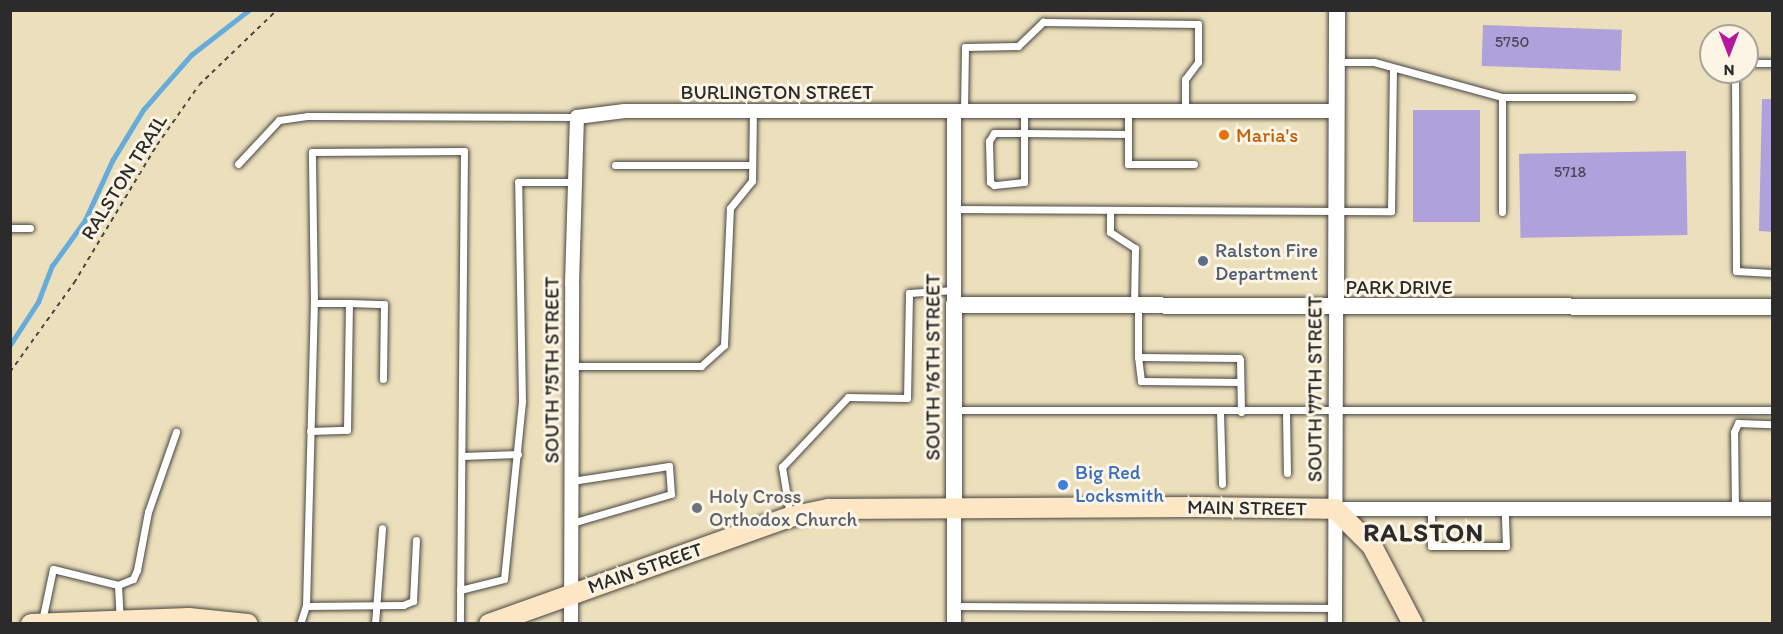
<!DOCTYPE html>
<style>
body{margin:0}
#map{position:relative;width:1783px;height:634px;overflow:hidden;background:#ecdfbc;font-family:Itim,sans-serif}
div>[style]{position:absolute}
[style*='--x']{left:calc(var(--x)*1px);top:calc(var(--y)*1px);width:calc(var(--w)*1px);rotate:calc(var(--a)*1deg)}
.stream>*{height:4.5px;margin:-2.25px;padding:0 2.25px;transform-origin:2.25px;border-radius:2.25px;background:#65abdb}
.building>*{inset:0;background:#afa2dc;transform-origin:0 0}
.path>*{height:2px;margin-top:-1px;transform-origin:0;background:repeating-linear-gradient(90deg,#484641 0 4.5px,transparent 0 9px)}
.roads{filter:drop-shadow(0 0 2px #484641) drop-shadow(0 0 2px #484641)}
.service>*{height:7px;margin:-3.5px;padding:0 3.5px;transform-origin:3.5px;border-radius:3.5px;background:#fff}
.minor>*{height:14px;margin:-7px;padding:0 7px;transform-origin:7px;border-radius:7px;background:#fff}
.tertiary>*{height:16px;margin:-8px;padding:0 8px;transform-origin:8px;border-radius:8px;background:#fff}
.secondary>*{height:20px;margin:-10px;padding:0 10px;transform-origin:10px;border-radius:10px;background:#fce6c4}
.dots>*{width:16px;height:16px;translate:-50% -50%;box-sizing:border-box;border:3px solid #fcf5e5;border-radius:50%}
span{translate:-50% -50%;white-space:nowrap;text-align:center;line-height:1.15;-webkit-text-stroke:6px #fcf5e5;paint-order:stroke}
.number-label{font-size:16px;color:#4c4957}
.number-label span{-webkit-text-stroke-width:0}
.street-label{font-size:20px;color:#2b2b2b}
.food-label{font-size:20px;color:#c56008}
.left{translate:0 -50%;text-align:left}
.service-label{font-size:20px;color:#4e5e75}
.shop-label{font-size:20px;color:#366cbe}
.worship-label{font-size:20px;color:#5b616d}
.district-label{font-size:26px;color:#2b2b2b;font-weight:700;letter-spacing:1.5px}
.frame{position:absolute;inset:0;border:12px solid #2b2b2b;pointer-events:none}
.north{position:absolute;left:1699px;top:24px;width:60px;height:60px;box-sizing:border-box;background:#fcf5e5;border:2px solid #a8a49b;border-radius:50%;rotate:180deg;font-size:16px;font-weight:700;line-height:24px;text-align:center;color:#2b2b2b}
.north::after{content:'';display:block;margin:auto;width:21px;height:27px;background:#b5179e;clip-path:polygon(50% 0,100% 100%,50% 72%,0 100%)}
</style>
<div id="map">
<div class="stream">
<div style="--x:10;--y:345;--w:51;--a:-56.9"></div>
<div style="--x:38;--y:302;--w:39;--a:-69"></div>
<div style="--x:52;--y:266;--w:57;--a:-54.3"></div>
<div style="--x:85;--y:220;--w:65;--a:-65.4"></div>
<div style="--x:112;--y:161;--w:60;--a:-58.7"></div>
<div style="--x:143;--y:110;--w:73;--a:-48.9"></div>
<div style="--x:191;--y:55;--w:73;--a:-37.8"></div>
</div>
<div class="building">
<div style="left:1483px;top:25px;width:139px;height:41px;rotate:2deg"></div>
<div style="clip-path:polygon(1762px 99px,1773px 99px,1773px 232px,1759px 231px)"></div>
<div style="left:1413px;top:110px;width:67px;height:112px"></div>
<div style="left:1686px;top:151px;width:84px;height:167px;rotate:89deg"></div>
</div>
<div class="path">
<div style="--x:10;--y:372;--w:110;--a:-54.3"></div>
<div style="--x:74;--y:283;--w:161;--a:-59"></div>
<div style="--x:157;--y:145;--w:73;--a:-55"></div>
<div style="--x:199;--y:85;--w:108;--a:-43.9"></div>
</div>
<div class="roads">
<div class="service">
<div style="--x:1339;--y:62;--w:35;--a:0"></div>
<div style="--x:1374;--y:62;--w:133;--a:15.3"></div>
<div style="--x:1502;--y:97;--w:130;--a:0"></div>
<div style="--x:1747;--y:63;--w:25;--a:0"></div>
<div style="--x:1735;--y:72;--w:199;--a:89.7"></div>
<div style="--x:1736;--y:271;--w:36;--a:3"></div>
<div style="--x:1502;--y:97;--w:115;--a:90"></div>
<div style="--x:964;--y:111;--w:64;--a:-89.1"></div>
<div style="--x:965;--y:47;--w:53;--a:-1.1"></div>
<div style="--x:1018;--y:46;--w:35;--a:-44"></div>
<div style="--x:1043;--y:22;--w:155;--a:0.7"></div>
<div style="--x:1198;--y:24;--w:38;--a:90"></div>
<div style="--x:1198;--y:62;--w:21;--a:127"></div>
<div style="--x:1185;--y:79;--w:32;--a:90"></div>
<div style="--x:1024;--y:111;--w:71;--a:90"></div>
<div style="--x:1024;--y:182;--w:30;--a:174"></div>
<div style="--x:994;--y:185;--w:5;--a:-143"></div>
<div style="--x:990;--y:182;--w:41;--a:-91.4"></div>
<div style="--x:989;--y:141;--w:9;--a:-58"></div>
<div style="--x:994;--y:133;--w:30;--a:0"></div>
<div style="--x:1024;--y:133;--w:104;--a:0.6"></div>
<div style="--x:1128;--y:111;--w:53;--a:90"></div>
<div style="--x:1128;--y:164;--w:66;--a:0"></div>
<div style="--x:238;--y:164;--w:60;--a:-47"></div>
<div style="--x:279;--y:120;--w:28;--a:-8"></div>
<div style="--x:307;--y:116;--w:270;--a:0.2"></div>
<div style="--x:615;--y:165;--w:137;--a:0"></div>
<div style="--x:954;--y:209;--w:437;--a:0.3"></div>
<div style="--x:1391;--y:211;--w:143;--a:-89.2"></div>
<div style="--x:1110;--y:210;--w:22;--a:90"></div>
<div style="--x:1110;--y:232;--w:30;--a:33"></div>
<div style="--x:1135;--y:248;--w:56;--a:91"></div>
<div style="--x:10;--y:228;--w:20;--a:0"></div>
<div style="--x:349;--y:303;--w:35;--a:2"></div>
<div style="--x:384;--y:304;--w:75;--a:90.8"></div>
<div style="--x:1138;--y:307;--w:50;--a:90"></div>
<div style="--x:572;--y:366;--w:129;--a:0"></div>
<div style="--x:701;--y:366;--w:31;--a:-42"></div>
<div style="--x:724;--y:345;--w:137;--a:-87.5"></div>
<div style="--x:730;--y:208;--w:35;--a:-51"></div>
<div style="--x:752;--y:181;--w:69;--a:-89.2"></div>
<div style="--x:1240;--y:382;--w:99;--a:-179.4"></div>
<div style="--x:1141;--y:381;--w:24;--a:-97"></div>
<div style="--x:1138;--y:357;--w:101;--a:0.6"></div>
<div style="--x:1239;--y:358;--w:2;--a:63"></div>
<div style="--x:1240;--y:360;--w:52;--a:88.9"></div>
<div style="--x:954;--y:410;--w:818;--a:0"></div>
<div style="--x:1220;--y:412;--w:72;--a:88.4"></div>
<div style="--x:1286;--y:412;--w:61;--a:89.1"></div>
<div style="--x:310;--y:431;--w:37;--a:-2"></div>
<div style="--x:347;--y:430;--w:127;--a:-89.1"></div>
<div style="--x:349;--y:303;--w:35;--a:180"></div>
<div style="--x:462;--y:456;--w:56;--a:-2"></div>
<div style="--x:572;--y:481;--w:98;--a:-8.8"></div>
<div style="--x:669;--y:466;--w:28;--a:86"></div>
<div style="--x:671;--y:494;--w:103;--a:163.7"></div>
<div style="--x:1431;--y:509;--w:37;--a:90"></div>
<div style="--x:1431;--y:546;--w:75;--a:0"></div>
<div style="--x:1506;--y:546;--w:37;--a:-92"></div>
<div style="--x:1735;--y:509;--w:77;--a:-90.7"></div>
<div style="--x:1734;--y:432;--w:10;--a:-66"></div>
<div style="--x:1738;--y:423;--w:34;--a:2"></div>
<div style="--x:790;--y:515;--w:49;--a:-99.5"></div>
<div style="--x:782;--y:467;--w:96;--a:-46.7"></div>
<div style="--x:848;--y:397;--w:59;--a:1"></div>
<div style="--x:907;--y:398;--w:105;--a:-88.9"></div>
<div style="--x:909;--y:293;--w:45;--a:-3.8"></div>
<div style="--x:118;--y:585;--w:16;--a:-22"></div>
<div style="--x:133;--y:579;--w:10;--a:-66"></div>
<div style="--x:137;--y:570;--w:59;--a:-79.3"></div>
<div style="--x:148;--y:512;--w:85;--a:-70.7"></div>
<div style="--x:460;--y:590;--w:45;--a:-14"></div>
<div style="--x:504;--y:579;--w:179;--a:-84.2"></div>
<div style="--x:522;--y:401;--w:219;--a:-91"></div>
<div style="--x:518;--y:182;--w:56;--a:0"></div>
<div style="--x:306;--y:606;--w:97;--a:-0.6"></div>
<div style="--x:403;--y:605;--w:11;--a:-22"></div>
<div style="--x:413;--y:601;--w:61;--a:-87.2"></div>
<div style="--x:954;--y:606;--w:381;--a:0.3"></div>
<div style="--x:42;--y:621;--w:53;--a:-78.1"></div>
<div style="--x:53;--y:569;--w:67;--a:13.8"></div>
<div style="--x:118;--y:585;--w:34;--a:87"></div>
<div style="--x:300;--y:624;--w:19;--a:-72"></div>
<div style="--x:306;--y:606;--w:303;--a:-88.5"></div>
<div style="--x:314;--y:303;--w:151;--a:-90.8"></div>
<div style="--x:312;--y:152;--w:152;--a:-0.4"></div>
<div style="--x:464;--y:151;--w:473;--a:90.5"></div>
<div style="--x:375;--y:624;--w:96;--a:-85.8"></div>
</div>
<div class="minor">
<div style="--x:954;--y:111;--w:194;--a:90"></div>
<div style="--x:954;--y:508;--w:116;--a:90"></div>
<div style="--x:1335;--y:509;--w:437;--a:0"></div>
<div style="--x:571;--y:624;--w:340;--a:-89.8"></div>
<div style="--x:572;--y:284;--w:167;--a:-88.3"></div>
<div style="--x:577;--y:117;--w:48;--a:-7.1"></div>
<div style="--x:625;--y:111;--w:711;--a:0"></div>
<div style="--x:1335;--y:624;--w:316;--a:-89.8"></div>
</div>
<div class="tertiary">
<div style="--x:1336;--y:308;--w:298;--a:-89.8"></div>
<div style="--x:954;--y:508;--w:203;--a:-90"></div>
<div style="--x:954;--y:305;--w:818;--a:0.14"></div>
</div>
<div class="secondary">
<div style="--x:31;--y:624;--w:158;--a:-2.2"></div>
<div style="--x:189;--y:618;--w:59;--a:5.8"></div>
<div style="--x:489;--y:624;--w:319;--a:-19.6"></div>
<div style="--x:790;--y:517;--w:40;--a:-12"></div>
<div style="--x:829;--y:509;--w:367;--a:-0.3"></div>
<div style="--x:1196;--y:507;--w:139;--a:0.8"></div>
<div style="--x:1335;--y:509;--w:52;--a:45"></div>
<div style="--x:1372;--y:546;--w:88;--a:62.3"></div>
</div>
</div>
<div class="dots">
<div style="left:1224px;top:135px;background:#e8710a"></div>
<div style="left:1203px;top:261px;background:#5c6f8a"></div>
<div style="left:1063px;top:485px;background:#3f7fe0"></div>
<div style="left:697px;top:508px;background:#6b7280"></div>
</div>
<div class="number-label">
<span style="left:1512px;top:42px">5750</span>
<span style="left:1570px;top:172px">5718</span>
</div>
<div class="street-label">
<span style="left:777px;top:92px">BURLINGTON STREET</span>
<span style="left:124px;top:177px;rotate:-58deg">RALSTON TRAIL</span>
<span style="left:1399px;top:287px">PARK DRIVE</span>
<span style="left:933px;top:367px;rotate:-90deg">SOUTH 76TH STREET</span>
<span style="left:552px;top:370px;rotate:-90deg">SOUTH 75TH STREET</span>
<span style="left:1315px;top:389px;rotate:-90deg">SOUTH 77TH STREET</span>
<span style="left:1247px;top:508px;rotate:1deg">MAIN STREET</span>
<span style="left:645px;top:568px;rotate:-19deg">MAIN STREET</span>
</div>
<div class="food-label">
<span class="left" style="left:1236px;top:135px">Maria's</span>
</div>
<div class="service-label">
<span class="left" style="left:1215px;top:262px">Ralston Fire<br>Department</span>
</div>
<div class="shop-label">
<span class="left" style="left:1075px;top:484px">Big Red<br>Locksmith</span>
</div>
<div class="worship-label">
<span class="left" style="left:709px;top:508px">Holy Cross<br>Orthodox Church</span>
</div>
<div class="district-label">
<span style="left:1424px;top:533px">RALSTON</span>
</div>
<div class="frame"></div>
<div class="north">N</div>
</div>
